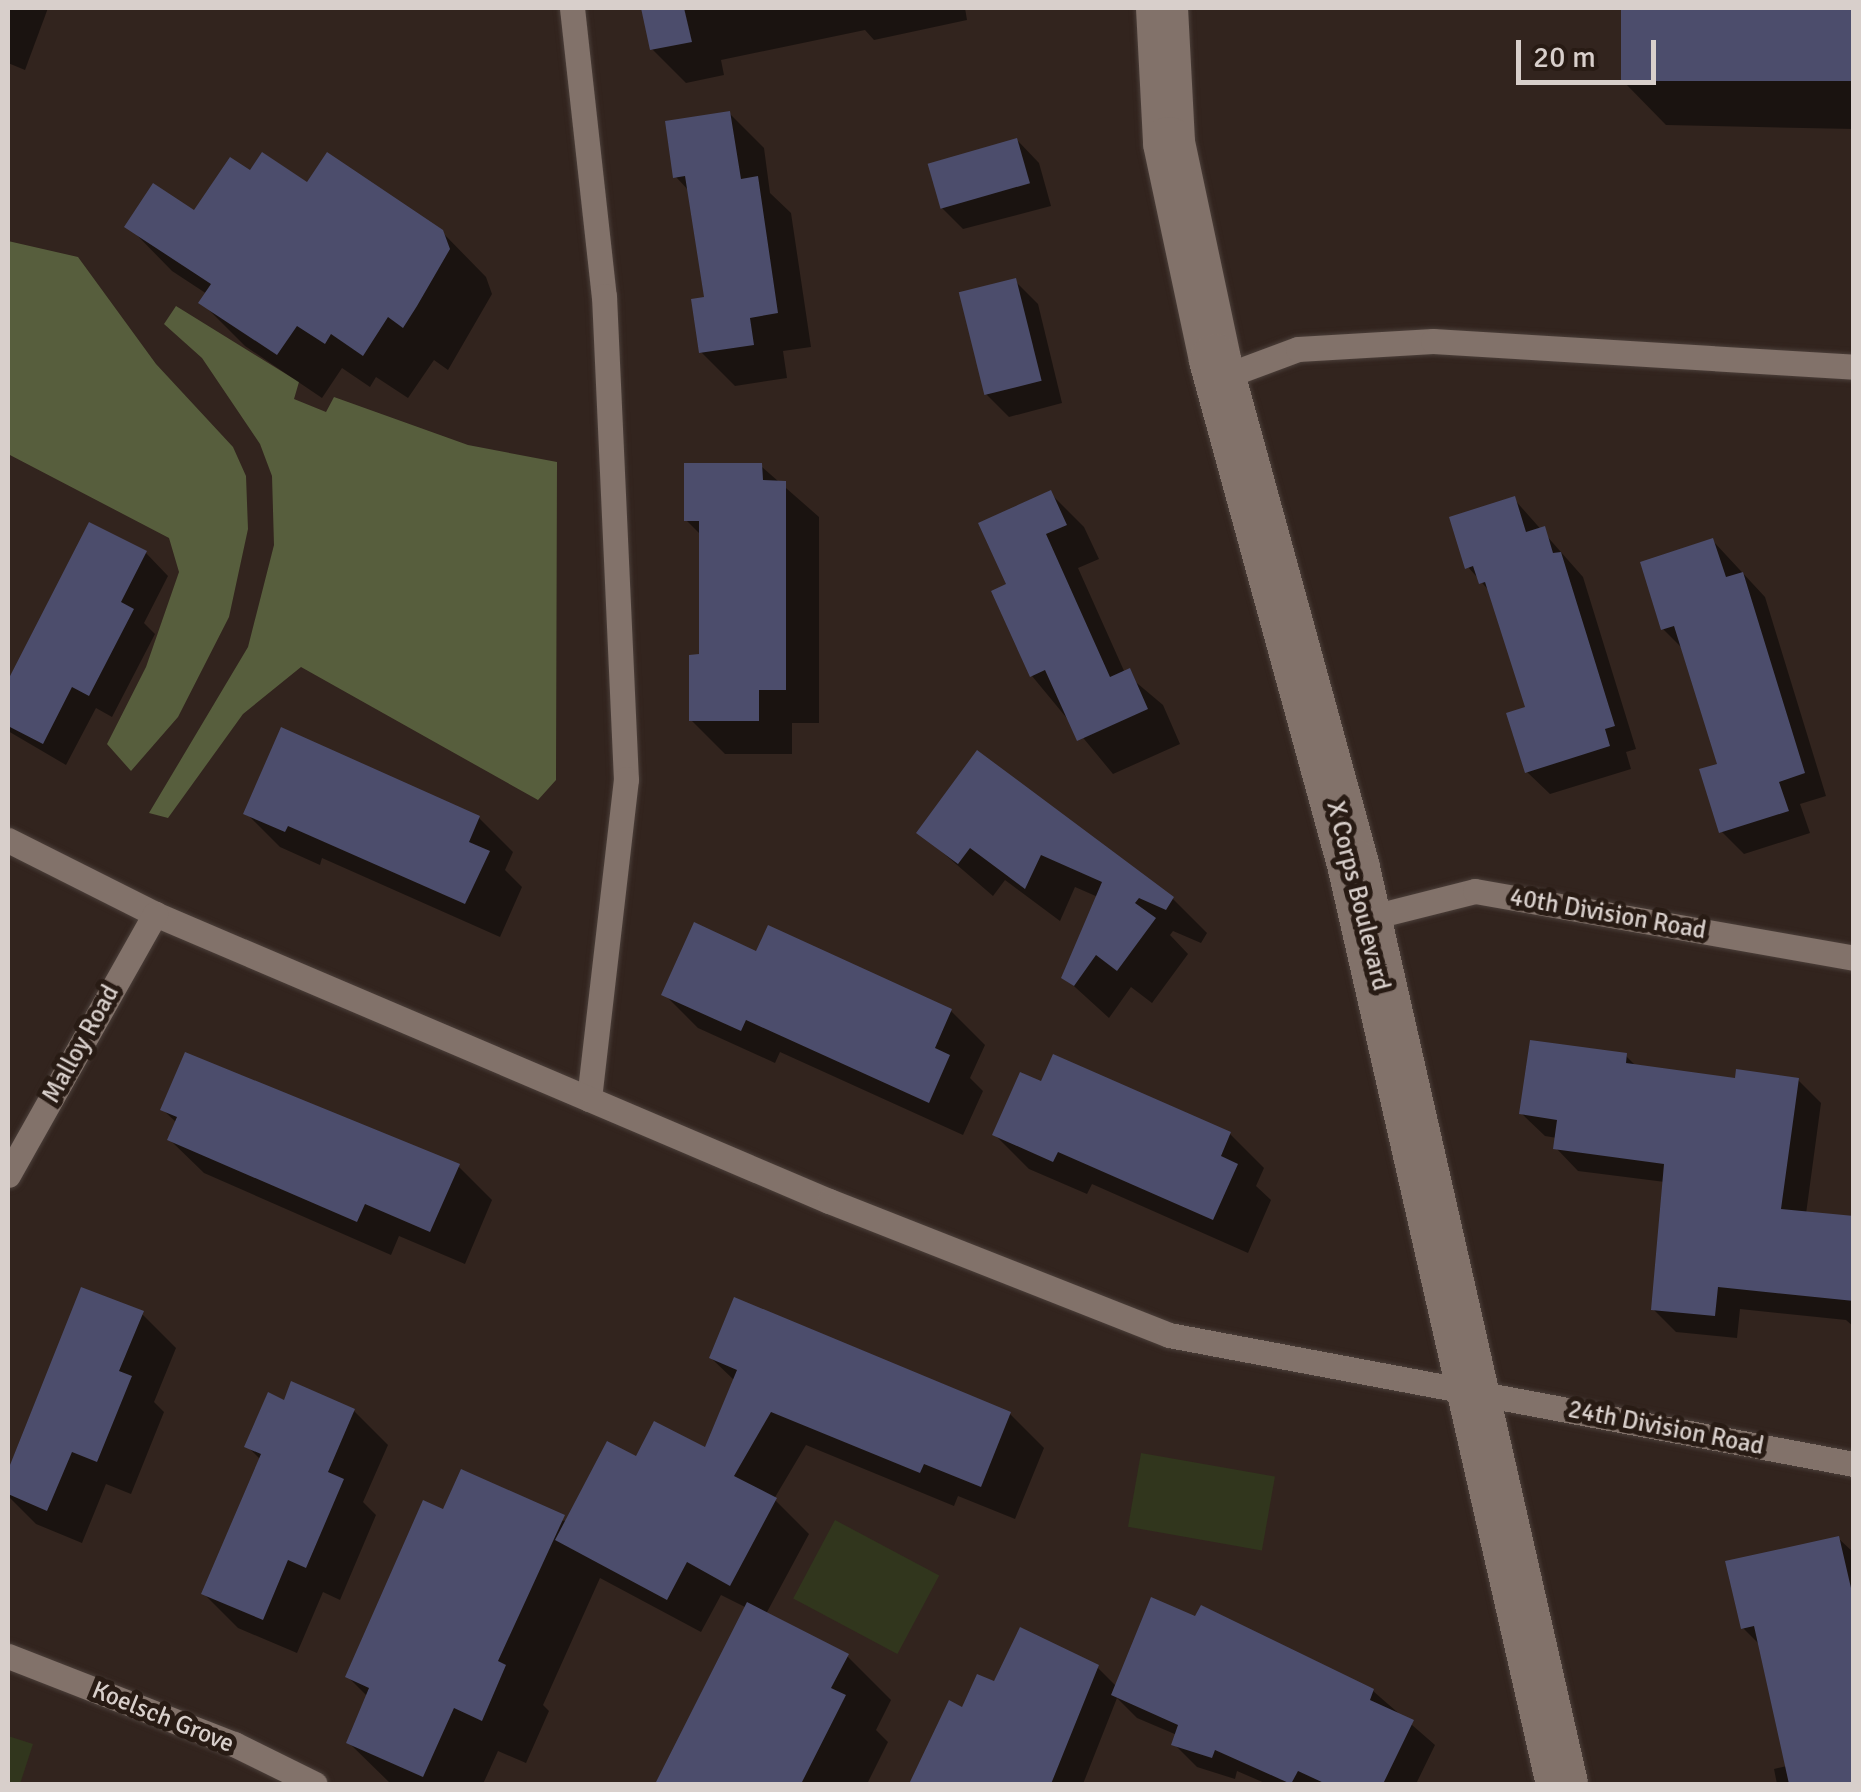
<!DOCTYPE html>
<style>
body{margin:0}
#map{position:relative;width:1861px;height:1792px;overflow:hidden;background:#32241e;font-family:Signika,sans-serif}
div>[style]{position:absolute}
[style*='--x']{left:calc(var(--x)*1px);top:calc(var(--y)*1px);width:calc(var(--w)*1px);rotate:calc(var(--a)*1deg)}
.green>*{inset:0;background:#31361d;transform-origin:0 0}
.forest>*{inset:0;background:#575e3d}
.shadow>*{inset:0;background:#0007}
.building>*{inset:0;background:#4c4d6c;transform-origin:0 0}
.roads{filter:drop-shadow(0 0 2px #4b3f3a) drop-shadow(0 0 2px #4b3f3a)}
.lane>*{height:25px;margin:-12.5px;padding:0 12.5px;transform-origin:12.5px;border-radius:12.5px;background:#82726a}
.street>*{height:52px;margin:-26px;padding:0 26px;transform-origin:26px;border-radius:26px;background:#82726a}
span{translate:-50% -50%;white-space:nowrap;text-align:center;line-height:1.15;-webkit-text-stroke:10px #281b14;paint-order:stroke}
.street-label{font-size:25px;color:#d8cfcb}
.frame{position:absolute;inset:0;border:10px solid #d8cfcb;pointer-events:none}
.scale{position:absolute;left:1516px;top:40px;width:140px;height:45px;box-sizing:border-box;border:5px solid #d8cfcb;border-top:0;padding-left:12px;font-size:30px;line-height:35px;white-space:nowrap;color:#d8cfcb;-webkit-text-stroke:8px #281b14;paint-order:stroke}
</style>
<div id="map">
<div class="green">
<div style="left:1141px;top:1453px;width:136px;height:75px;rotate:10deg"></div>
<div style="left:835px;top:1520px;width:118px;height:89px;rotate:28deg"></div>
<div style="clip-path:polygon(8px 1736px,33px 1744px,20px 1784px,8px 1784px)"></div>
</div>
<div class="forest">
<div style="clip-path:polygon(8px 241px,78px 257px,156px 364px,233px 447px,246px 476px,248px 529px,229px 617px,178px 717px,131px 771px,107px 744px,146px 667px,179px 572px,169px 538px,8px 454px)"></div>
<div style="clip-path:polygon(176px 306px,299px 382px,294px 399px,326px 412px,334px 397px,468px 445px,557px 462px,556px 780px,538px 800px,301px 667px,243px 714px,168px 818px,149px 813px,248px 647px,274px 545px,272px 476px,260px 444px,202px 358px,164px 324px)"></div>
</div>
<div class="shadow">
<div style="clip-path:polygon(8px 8px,48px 8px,25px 70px,8px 63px)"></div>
<div style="clip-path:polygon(643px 8px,965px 8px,967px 20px,874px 40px,865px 30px,721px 60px,724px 75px,686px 83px,652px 49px)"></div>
<div style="clip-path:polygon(1625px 8px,1854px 8px,1854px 129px,1666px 125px,1622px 80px)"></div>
<div style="clip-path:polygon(730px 114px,764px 148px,770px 193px,791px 213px,811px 347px,783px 351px,787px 378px,735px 386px,701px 352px,707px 300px,690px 192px,676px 177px)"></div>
<div style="clip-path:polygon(1017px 140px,1039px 163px,1051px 206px,963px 229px,940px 206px)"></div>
<div style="clip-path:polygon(251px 174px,308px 185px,441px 231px,486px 277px,492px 294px,448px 370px,434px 360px,408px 398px,376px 377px,370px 387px,342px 368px,322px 398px,245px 346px,201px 302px,207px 294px,172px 271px,128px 226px,195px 214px)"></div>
<div style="clip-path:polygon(1015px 281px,1038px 304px,1062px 403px,1009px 417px,986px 394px)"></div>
<div style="clip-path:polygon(761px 466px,819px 517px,819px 723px,792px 723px,792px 754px,725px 754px,691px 720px,701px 657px,702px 536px,686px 520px)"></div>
<div style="clip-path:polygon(1050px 493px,1084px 527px,1099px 559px,1078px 568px,1125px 673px,1163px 705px,1180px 744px,1113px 774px,1032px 676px,1009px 586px)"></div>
<div style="clip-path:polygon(1514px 499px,1583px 577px,1636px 749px,1626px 752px,1631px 769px,1550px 794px,1527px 772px,1528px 709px,1492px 594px,1468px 567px)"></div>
<div style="clip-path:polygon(90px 525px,146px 553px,168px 576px,144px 623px,155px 634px,112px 717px,96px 708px,66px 765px,8px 731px,8px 685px)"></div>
<div style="clip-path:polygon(1713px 541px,1765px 597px,1826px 796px,1800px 804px,1810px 833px,1744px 854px,1721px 831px,1720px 765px,1684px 650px,1663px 629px)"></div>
<div style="clip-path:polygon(978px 754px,1173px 899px,1207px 933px,1201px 943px,1173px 931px,1170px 935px,1188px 954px,1152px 1003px,1131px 987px,1109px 1018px,1064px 977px,1098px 897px,1075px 887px,1060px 921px,1005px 880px,993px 896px,920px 833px)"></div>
<div style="clip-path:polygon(246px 813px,479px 818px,513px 852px,505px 870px,522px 887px,500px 937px,322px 858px,320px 865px,280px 847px)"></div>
<div style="clip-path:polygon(757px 954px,951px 1011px,985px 1045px,970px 1078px,983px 1091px,963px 1135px,780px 1052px,775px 1063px,698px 1028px,664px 994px)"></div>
<div style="clip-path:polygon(1625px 1055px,1637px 1067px,1738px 1081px,1798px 1080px,1821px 1103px,1806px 1214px,1854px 1219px,1854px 1327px,1846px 1320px,1740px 1309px,1737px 1338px,1676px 1332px,1653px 1309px,1665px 1182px,1578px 1171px,1556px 1148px,1557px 1138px,1545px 1136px,1522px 1114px)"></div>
<div style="clip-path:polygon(1042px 1085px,1230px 1134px,1264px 1168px,1256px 1186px,1271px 1200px,1248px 1253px,1092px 1184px,1087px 1194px,1029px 1169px,995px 1135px)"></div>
<div style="clip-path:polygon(163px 1110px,458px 1166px,492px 1200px,465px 1264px,399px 1236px,391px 1255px,204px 1173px,170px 1140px,177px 1123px)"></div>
<div style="clip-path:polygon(83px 1290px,142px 1314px,176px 1348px,154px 1402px,164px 1412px,131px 1494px,106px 1484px,82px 1543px,36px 1524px,8px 1496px,8px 1476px)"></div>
<div style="clip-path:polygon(711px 1358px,1010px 1414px,1044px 1448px,1015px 1519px,958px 1496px,954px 1506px,806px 1445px,774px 1499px,809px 1534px,766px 1614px,847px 1656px,891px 1700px,876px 1730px,888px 1742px,867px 1784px,658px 1784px,747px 1608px,721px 1595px,701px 1632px,600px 1578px,543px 1705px,549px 1711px,526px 1763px,498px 1751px,483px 1784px,391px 1784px,348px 1742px,368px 1697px,348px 1677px,444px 1512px,568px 1521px,637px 1459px,706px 1451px,735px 1381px)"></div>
<div style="clip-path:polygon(286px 1403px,354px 1411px,388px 1445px,363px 1502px,376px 1515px,340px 1600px,323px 1592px,297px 1653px,238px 1628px,204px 1594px,261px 1460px,247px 1446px)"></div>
<div style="clip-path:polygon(1838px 1538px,1854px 1553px,1854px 1784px,1777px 1784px,1774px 1769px,1787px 1766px,1761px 1646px,1743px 1628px)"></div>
<div style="clip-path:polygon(1098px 1668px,1117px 1687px,1373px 1691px,1435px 1745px,1416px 1784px,1267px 1784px,1237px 1771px,1235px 1779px,1197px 1767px,1174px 1744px,1177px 1735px,1137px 1718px,1117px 1698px,1083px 1784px,911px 1784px,950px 1703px,963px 1710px,995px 1685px)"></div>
</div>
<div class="building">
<div style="clip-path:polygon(641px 8px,684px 8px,692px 42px,650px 50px)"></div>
<div style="left:1621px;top:8px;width:233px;height:73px"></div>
<div style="clip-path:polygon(730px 111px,741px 179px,758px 176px,778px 313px,750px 318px,754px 345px,699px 353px,691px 299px,704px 297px,685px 176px,673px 178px,665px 121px)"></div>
<div style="left:1017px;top:138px;width:47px;height:93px;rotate:74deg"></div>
<div style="clip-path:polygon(262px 152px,307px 182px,327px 152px,443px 230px,450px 249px,417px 306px,403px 328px,388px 317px,363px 356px,331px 334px,325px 344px,297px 326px,277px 355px,198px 303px,211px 284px,124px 227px,153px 183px,194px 210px,230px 157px,250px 170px)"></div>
<div style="left:1016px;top:278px;width:106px;height:59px;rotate:76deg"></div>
<div style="clip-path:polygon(684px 463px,762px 463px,763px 480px,786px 481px,786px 690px,759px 690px,759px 721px,689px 721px,689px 655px,699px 654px,699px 521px,684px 521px)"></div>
<div style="clip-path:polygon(1051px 490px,1067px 525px,1046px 534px,1110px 677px,1130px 668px,1148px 709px,1077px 741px,1045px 670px,1030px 677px,991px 591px,1006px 584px,978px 523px)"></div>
<div style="clip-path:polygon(1515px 496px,1526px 532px,1545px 526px,1553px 553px,1561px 552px,1615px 726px,1605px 729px,1610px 746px,1525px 773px,1506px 713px,1525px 707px,1485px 582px,1479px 584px,1473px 566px,1465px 569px,1449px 517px)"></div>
<div style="clip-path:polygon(89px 522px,147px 551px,121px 602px,134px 609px,89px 696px,72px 687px,43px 744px,8px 726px,8px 680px)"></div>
<div style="clip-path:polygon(1713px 538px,1726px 577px,1743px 572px,1805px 773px,1779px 782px,1789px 811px,1719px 833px,1699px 769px,1717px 764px,1674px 626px,1661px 630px,1640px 562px)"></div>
<div style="clip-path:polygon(281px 727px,480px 816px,469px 842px,490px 851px,465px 904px,288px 826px,285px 832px,243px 814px)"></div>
<div style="clip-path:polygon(977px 750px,1174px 897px,1166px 910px,1139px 898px,1135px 903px,1156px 918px,1117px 971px,1096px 955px,1074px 986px,1061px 978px,1102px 882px,1041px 855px,1025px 889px,970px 848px,958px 864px,916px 833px)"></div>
<div style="clip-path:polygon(694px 922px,756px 951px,768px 925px,952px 1009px,935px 1048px,950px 1055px,929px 1103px,746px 1020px,741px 1031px,661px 995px)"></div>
<div style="clip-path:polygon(1530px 1040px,1627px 1053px,1626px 1063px,1735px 1078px,1736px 1069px,1799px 1078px,1781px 1209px,1854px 1216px,1854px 1301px,1718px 1287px,1715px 1316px,1651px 1310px,1664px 1164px,1553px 1149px,1557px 1120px,1519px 1114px)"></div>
<div style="clip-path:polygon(185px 1052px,460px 1164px,430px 1232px,365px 1204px,357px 1222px,167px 1140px,177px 1117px,160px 1110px)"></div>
<div style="clip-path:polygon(1053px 1054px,1231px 1132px,1221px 1156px,1238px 1164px,1213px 1220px,1058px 1152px,1053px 1162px,992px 1135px,1020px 1072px,1041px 1081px)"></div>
<div style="clip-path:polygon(81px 1287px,144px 1311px,119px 1371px,132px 1376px,97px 1462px,72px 1452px,47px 1511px,8px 1494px,8px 1470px)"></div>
<div style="clip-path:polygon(734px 1297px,1011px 1412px,981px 1487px,924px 1464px,920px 1473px,771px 1412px,734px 1476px,777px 1498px,730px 1586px,687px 1562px,667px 1600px,555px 1540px,607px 1441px,636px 1456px,654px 1421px,705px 1447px,737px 1370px,709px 1358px)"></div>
<div style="clip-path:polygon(291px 1381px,355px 1409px,328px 1472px,344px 1479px,306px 1568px,288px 1560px,263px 1620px,201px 1594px,261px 1454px,244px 1447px,268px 1392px,284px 1400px)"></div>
<div style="clip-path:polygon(461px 1469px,565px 1515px,498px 1661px,506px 1665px,482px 1721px,454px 1708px,423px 1777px,346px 1743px,369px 1688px,345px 1677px,423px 1500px,443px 1509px)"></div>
<div style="clip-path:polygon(1839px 1536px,1854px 1601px,1854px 1784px,1789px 1784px,1754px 1626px,1741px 1629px,1725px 1561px)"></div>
<div style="clip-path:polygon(1151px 1597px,1195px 1616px,1201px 1605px,1374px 1689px,1370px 1700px,1414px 1720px,1383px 1784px,1326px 1784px,1298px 1771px,1291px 1784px,1215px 1750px,1212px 1758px,1171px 1745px,1178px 1725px,1111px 1695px)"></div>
<div style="clip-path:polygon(747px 1602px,849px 1654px,831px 1688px,846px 1695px,801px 1784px,655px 1784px)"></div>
<div style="clip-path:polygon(1020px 1627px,1099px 1665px,1051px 1784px,909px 1784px,949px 1700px,962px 1707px,977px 1674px,994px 1681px)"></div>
</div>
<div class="roads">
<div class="lane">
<div style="--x:572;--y:8;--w:290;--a:83.7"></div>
<div style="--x:604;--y:296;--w:484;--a:87.4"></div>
<div style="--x:626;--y:779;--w:322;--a:96.6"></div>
<div style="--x:1220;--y:378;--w:83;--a:-20.4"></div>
<div style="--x:1298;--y:349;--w:135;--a:-3.4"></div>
<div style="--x:1433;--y:341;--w:422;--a:3.5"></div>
<div style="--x:8;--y:840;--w:165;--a:26.7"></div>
<div style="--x:155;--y:914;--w:733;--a:23.07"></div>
<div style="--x:829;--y:1201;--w:365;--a:21.5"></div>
<div style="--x:1169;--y:1335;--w:697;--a:10.67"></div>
<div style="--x:1364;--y:919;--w:114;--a:-14.2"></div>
<div style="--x:1475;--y:891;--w:385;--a:10"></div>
<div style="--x:8;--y:1175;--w:300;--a:-60.6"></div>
<div style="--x:8;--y:1656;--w:243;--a:21.3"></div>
<div style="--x:234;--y:1744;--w:90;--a:26.3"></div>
</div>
<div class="street">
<div style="--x:1162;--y:8;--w:135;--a:87"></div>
<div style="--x:1169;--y:143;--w:222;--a:78"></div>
<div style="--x:1215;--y:360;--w:523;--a:74.69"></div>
<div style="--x:1353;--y:864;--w:943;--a:77.2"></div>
</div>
</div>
<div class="street-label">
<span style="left:1358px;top:896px;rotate:76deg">X Corps Boulevard</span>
<span style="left:1608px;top:914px;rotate:10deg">40th Division Road</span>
<span style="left:81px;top:1044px;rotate:-61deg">Malloy Road</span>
<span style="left:1666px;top:1428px;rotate:11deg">24th Division Road</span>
<span style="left:163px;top:1717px;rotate:22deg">Koelsch Grove</span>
</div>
<div class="frame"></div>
<div class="scale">20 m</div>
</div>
